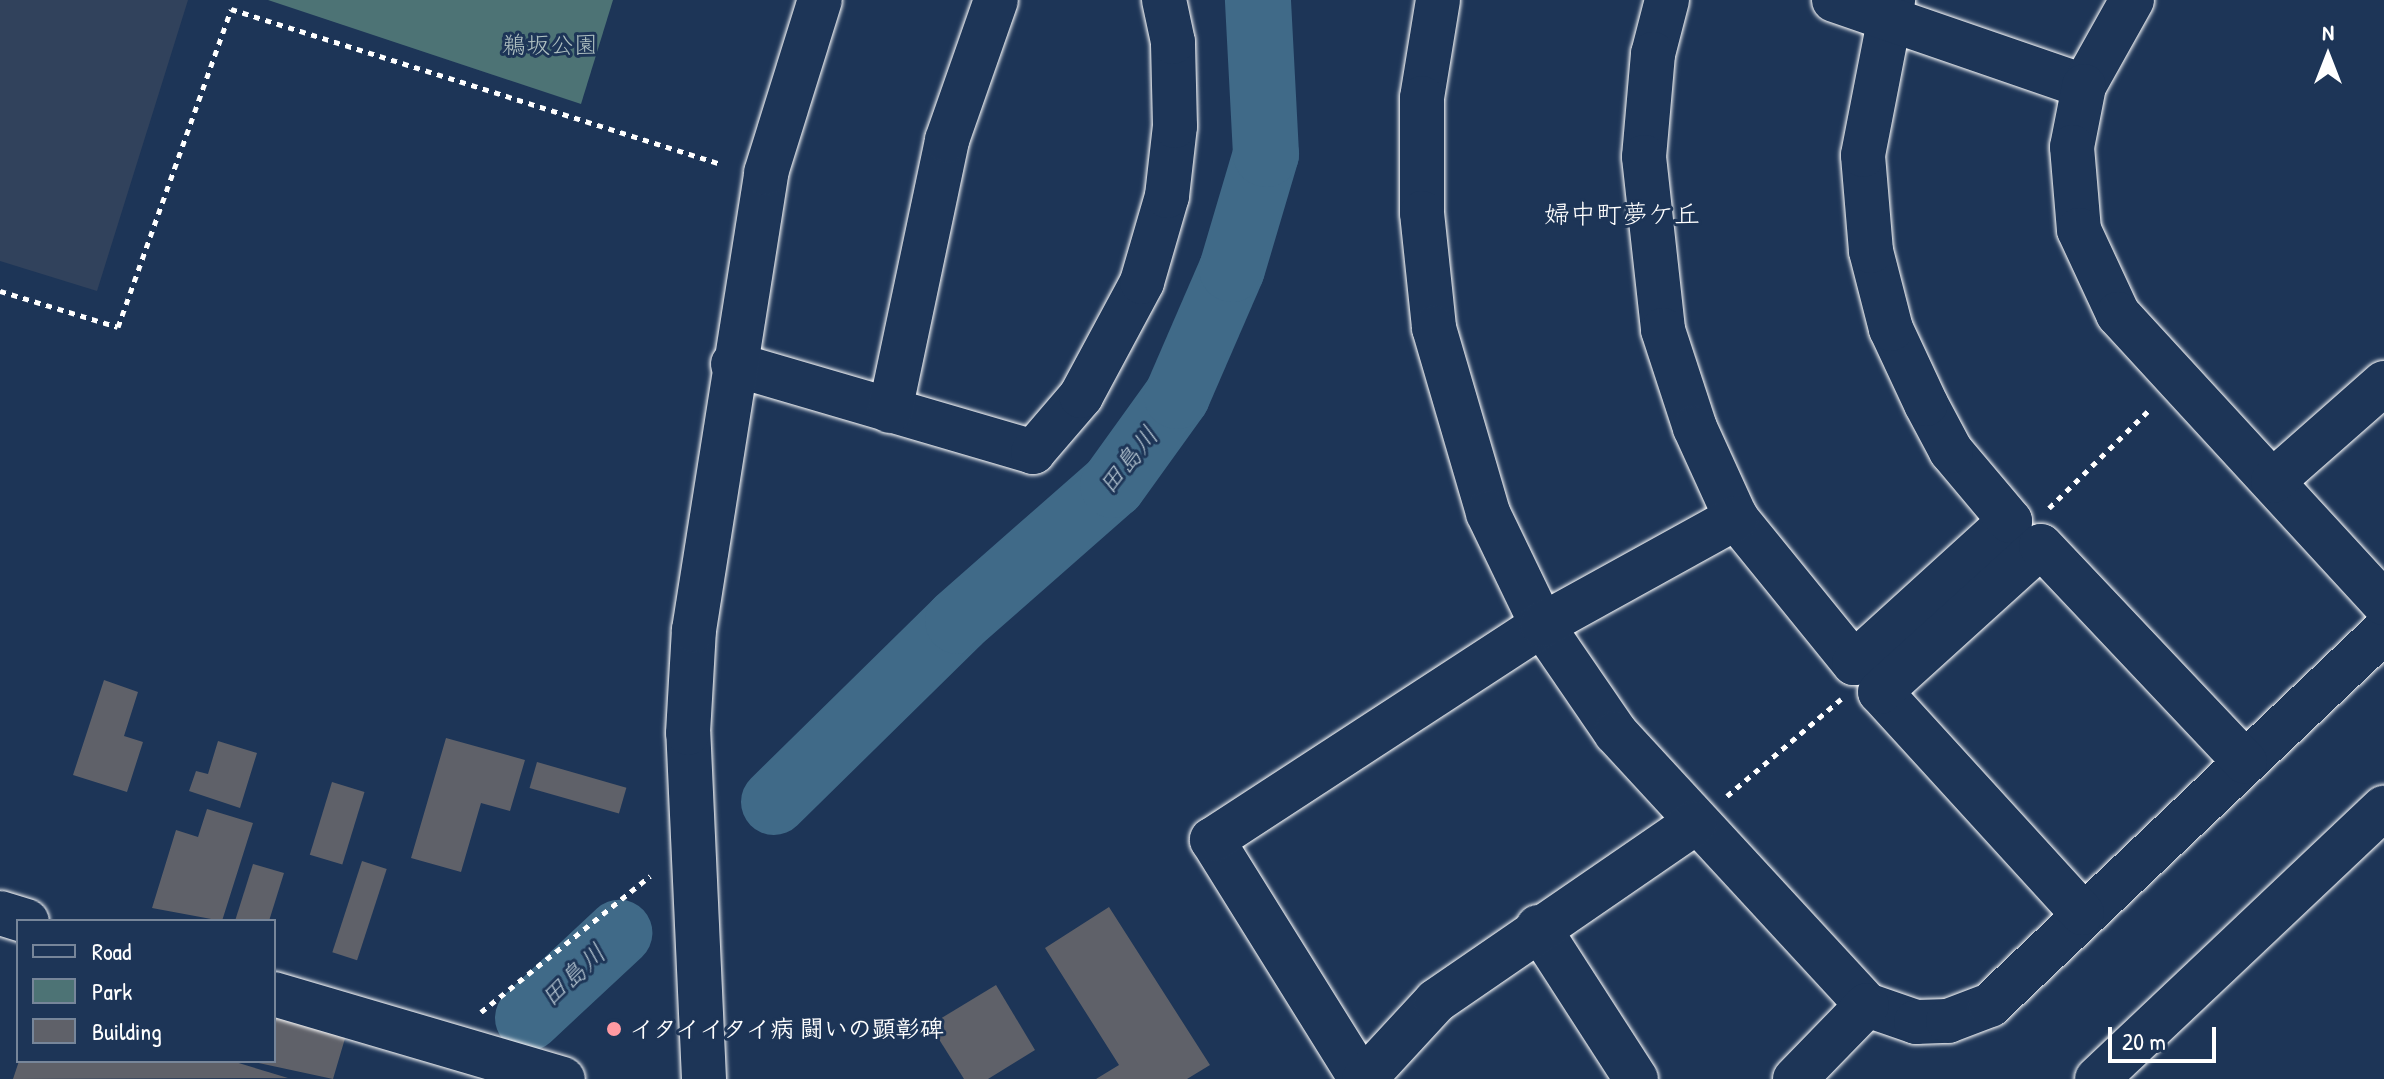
<!DOCTYPE html>
<meta charset="utf-8">
<style>
body{margin:0}
#map{position:relative;width:2384px;height:1079px;overflow:hidden;background:#1d3557;font-family:"Patrick Hand","Klee One",sans-serif}
div>[style]{position:absolute}
[style*='--x']{left:calc(var(--x)*1px);top:calc(var(--y)*1px);width:calc(var(--w)*1px);rotate:calc(var(--a)*1deg)}
.built>*{inset:0;background:#31425c}
.green>*{inset:0;background:#4d7375}
.river>*{height:66px;margin:-33px;padding:0 33px;transform-origin:33px;border-radius:33px;background:#406a88}
.building>*{inset:0;background:#5f6169;transform-origin:0 0}
.path>*{height:5px;margin-top:-2.5px;transform-origin:0;background:repeating-linear-gradient(90deg,#fff 0 6px,transparent 0 12px)}
.roads{filter:drop-shadow(0 0 2px #fff) drop-shadow(0 0 2px #fff)}
.minor>*{height:44px;margin:-22px;padding:0 22px;transform-origin:22px;border-radius:22px;background:#1d3557}
.dots>*{width:22px;height:22px;translate:-50% -50%;box-sizing:border-box;border:4px solid #1d3557;border-radius:50%}
span{translate:-50% -50%;white-space:nowrap;text-align:center;line-height:1.15;-webkit-text-stroke:6px #1d3557;paint-order:stroke}
.park-label{font-size:24px;color:#afc0c1}
.poi-label{font-size:24px;color:#fff;font-weight:700}
.left{translate:0 -50%;text-align:left}
.neighbourhood-label{font-size:26px;color:#fff}
.water-label{font-size:26px;color:#b3c3cf;font-style:italic}
.legend{position:absolute;left:16px;top:919px;width:260px;height:144px;box-sizing:border-box;background:#1d3557;border:2px solid #77869a;margin:0;padding:10px 14px;list-style:none;font-size:24px;color:#fff}
.legend li{display:flex;align-items:center;gap:16px;height:40px}
.legend b{width:40px;border:2px solid #77869a}
.north{position:absolute;left:2288px;top:16px;width:80px;height:80px;-webkit-text-stroke:6px #1d3557;paint-order:stroke;rotate:0deg;font-size:22px;font-weight:700;line-height:32px;text-align:center;color:#fff}
.north::after{content:'';display:block;margin:auto;width:28px;height:36px;background:#fff;clip-path:polygon(50% 0,100% 100%,50% 72%,0 100%)}
.scale{position:absolute;left:2108px;top:1027px;width:108px;height:36px;box-sizing:border-box;border:4px solid #fff;border-top:0;padding-left:10px;font-size:24px;line-height:28px;white-space:nowrap;color:#fff;-webkit-text-stroke:6px #1d3557;paint-order:stroke}
</style>
<div id="map">
<div class="built">
<div style="clip-path:polygon(0 0,188px 0,97px 291px,0 261px)"></div>
</div>
<div class="green">
<div style="clip-path:polygon(268px 0,613px 0,581px 104px)"></div>
</div>
<div class="river">
<div style="--x:774;--y:802;--w:258;--a:-44.5"></div>
<div style="--x:958;--y:621;--w:206;--a:-41.3"></div>
<div style="--x:1113;--y:485;--w:110;--a:-54.3"></div>
<div style="--x:1177;--y:396;--w:138;--a:-66.6"></div>
<div style="--x:1232;--y:269;--w:120;--a:-73.5"></div>
<div style="--x:1266;--y:154;--w:154;--a:-93"></div>
<div style="--x:528;--y:1018;--w:125;--a:-43"></div>
</div>
<div class="building">
<div style="clip-path:polygon(104px 680px,138px 692px,124px 736px,143px 742px,127px 792px,73px 775px)"></div>
<div style="clip-path:polygon(446px 738px,525px 760px,510px 811px,481px 803px,461px 872px,411px 858px)"></div>
<div style="clip-path:polygon(218px 741px,257px 753px,240px 808px,189px 791px,196px 771px,208px 774px)"></div>
<div style="left:537px;top:762px;width:93px;height:27px;rotate:16deg"></div>
<div style="left:332px;top:782px;width:34px;height:76px;rotate:17deg"></div>
<div style="clip-path:polygon(207px 809px,253px 823px,222px 921px,152px 908px,176px 830px,198px 837px)"></div>
<div style="left:362px;top:861px;width:26px;height:96px;rotate:18deg"></div>
<div style="clip-path:polygon(253px 864px,284px 873px,269px 921px,235px 921px)"></div>
<div style="clip-path:polygon(1109px 907px,1210px 1065px,1187px 1079px,1096px 1079px,1119px 1065px,1045px 948px)"></div>
<div style="clip-path:polygon(996px 985px,1035px 1050px,988px 1079px,964px 1079px,930px 1025px)"></div>
<div style="clip-path:polygon(274px 1014px,346px 1035px,333px 1079px,254px 1062px,274px 1061px)"></div>
<div style="clip-path:polygon(19px 1061px,232px 1061px,288px 1078px,13px 1079px)"></div>
</div>
<div class="path">
<div style="--x:0;--y:291;--w:123;--a:17"></div>
<div style="--x:118;--y:327;--w:337;--a:-70.4"></div>
<div style="--x:231;--y:9;--w:511;--a:17.55"></div>
<div style="--x:2049;--y:508;--w:141;--a:-44.4"></div>
<div style="--x:1727;--y:796;--w:150;--a:-40.4"></div>
<div style="--x:481;--y:1012;--w:217;--a:-38.8"></div>
</div>
<div class="roads">
<div class="minor">
<div style="--x:1438;--y:0;--w:99;--a:99.3"></div>
<div style="--x:1422;--y:98;--w:115;--a:90"></div>
<div style="--x:1422;--y:213;--w:116;--a:84"></div>
<div style="--x:1434;--y:328;--w:193;--a:73.7"></div>
<div style="--x:1488;--y:513;--w:124;--a:64.3"></div>
<div style="--x:1542;--y:625;--w:131;--a:55.6"></div>
<div style="--x:1616;--y:733;--w:370;--a:47.3"></div>
<div style="--x:1867;--y:1005;--w:52;--a:19.1"></div>
<div style="--x:1916;--y:1022;--w:32;--a:-2"></div>
<div style="--x:1948;--y:1021;--w:45;--a:-20.9"></div>
<div style="--x:1990;--y:1005;--w:543;--a:-43.51"></div>
<div style="--x:1667;--y:0;--w:56;--a:104.5"></div>
<div style="--x:1653;--y:54;--w:103;--a:95"></div>
<div style="--x:1644;--y:157;--w:174;--a:83.7"></div>
<div style="--x:1663;--y:330;--w:103;--a:71.9"></div>
<div style="--x:1695;--y:428;--w:99;--a:65.5"></div>
<div style="--x:1736;--y:518;--w:187;--a:50.9"></div>
<div style="--x:1854;--y:663;--w:211;--a:-42.3"></div>
<div style="--x:2010;--y:521;--w:92;--a:-130.1"></div>
<div style="--x:1951;--y:451;--w:53;--a:-118"></div>
<div style="--x:1926;--y:404;--w:83;--a:-115"></div>
<div style="--x:1891;--y:329;--w:81;--a:-104.4"></div>
<div style="--x:1871;--y:251;--w:96;--a:-94.8"></div>
<div style="--x:1863;--y:155;--w:158;--a:-79"></div>
<div style="--x:1834;--y:0;--w:264;--a:19"></div>
<div style="--x:2132;--y:0;--w:98;--a:119.2"></div>
<div style="--x:2084;--y:86;--w:62;--a:101.1"></div>
<div style="--x:2072;--y:147;--w:83;--a:85.2"></div>
<div style="--x:2079;--y:230;--w:93;--a:65.1"></div>
<div style="--x:2118;--y:314;--w:393;--a:47.4"></div>
<div style="--x:733;--y:364;--w:313;--a:16.3"></div>
<div style="--x:1033;--y:452;--w:74;--a:-49.4"></div>
<div style="--x:1081;--y:396;--w:129;--a:-61.8"></div>
<div style="--x:1142;--y:282;--w:90;--a:-73.8"></div>
<div style="--x:1167;--y:196;--w:70;--a:-83.5"></div>
<div style="--x:1175;--y:126;--w:84;--a:-91.4"></div>
<div style="--x:1173;--y:42;--w:43;--a:-102.1"></div>
<div style="--x:890;--y:411;--w:277;--a:-78.1"></div>
<div style="--x:947;--y:140;--w:148;--a:-70.7"></div>
<div style="--x:2273;--y:481;--w:148;--a:-41.4"></div>
<div style="--x:0;--y:913;--w:28;--a:17"></div>
<div style="--x:2082;--y:913;--w:299;--a:-132.4"></div>
<div style="--x:1880;--y:692;--w:217;--a:-42.2"></div>
<div style="--x:2041;--y:546;--w:297;--a:46.6"></div>
<div style="--x:1538;--y:927;--w:181;--a:57.2"></div>
<div style="--x:274;--y:994;--w:301;--a:16.4"></div>
<div style="--x:704;--y:1079;--w:346;--a:-92.6"></div>
<div style="--x:688;--y:733;--w:103;--a:-86.7"></div>
<div style="--x:694;--y:630;--w:463;--a:-81"></div>
<div style="--x:766;--y:173;--w:181;--a:-72.7"></div>
<div style="--x:1361;--y:1079;--w:282;--a:-121.9"></div>
<div style="--x:1212;--y:840;--w:394;--a:-33.1"></div>
<div style="--x:1542;--y:625;--w:222;--a:-28.9"></div>
<div style="--x:1364;--y:1079;--w:106;--a:-47.3"></div>
<div style="--x:1436;--y:1001;--w:314;--a:-34.5"></div>
<div style="--x:1795;--y:1079;--w:103;--a:-45.8"></div>
<div style="--x:2097;--y:1079;--w:395;--a:-43.4"></div>
</div>
</div>
<div class="dots">
<div style="left:614px;top:1029px;background:#ff9aa2"></div>
</div>
<div class="park-label">
<span style="left:550px;top:45px">鵜坂公園</span>
</div>
<div class="poi-label">
<span class="left" style="left:630px;top:1029px">イタイイタイ病 闘いの顕彰碑</span>
</div>
<div class="neighbourhood-label">
<span style="left:1622px;top:214px">婦中町夢ケ丘</span>
</div>
<div class="water-label">
<span style="left:1128px;top:460px;rotate:-51deg">田島川</span>
<span style="left:573px;top:975px;rotate:-43deg">田島川</span>
</div>
<ul class="legend">
<li><b style="height:10px;background:#1d3557"></b>Road</li>
<li><b style="height:22px;background:#4d7375"></b>Park</li>
<li><b style="height:22px;background:#5f6169"></b>Building</li>
</ul>
<div class="north">N</div>
<div class="scale">20 m</div>
</div>
